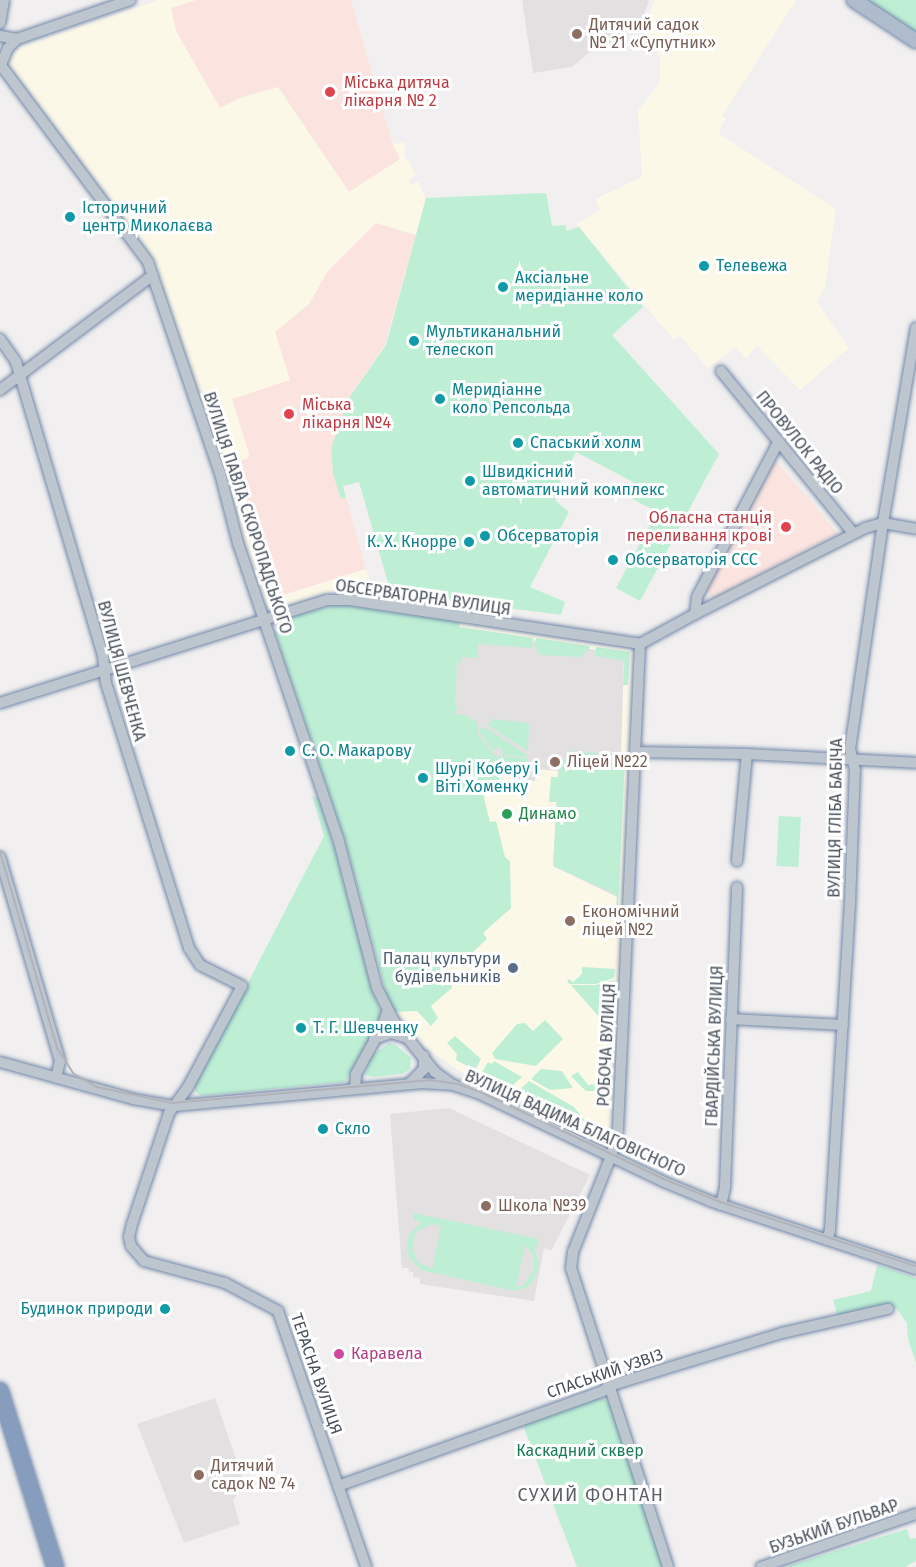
<!DOCTYPE html>
<meta charset="utf-8">
<style>
body{margin:0}
#map{position:relative;width:916px;height:1567px;overflow:hidden;background:#f1efef;font-family:"Fira Sans",sans-serif}
div>[style]{position:absolute}
[style*='--x']{left:calc(var(--x)*1px);top:calc(var(--y)*1px);width:calc(var(--w)*1px);rotate:calc(var(--a)*1deg)}
.commercial>*{inset:0;background:#fcf8e8}
.education>*{inset:0;background:#e2e0e1}
.medical>*{inset:0;background:#fbe4df}
.green>*{inset:0;background:#beefd5;transform-origin:0 0}
.roads{filter:drop-shadow(0 0 2px #7288a9) drop-shadow(0 0 2px #7288a9)}
.minor>*{height:10px;margin:-5px;padding:0 5px;transform-origin:5px;border-radius:5px;background:#bdc5ce}
.major>*{height:14px;margin:-7px;padding:0 7px;transform-origin:7px;border-radius:7px;background:#afbccd}
.highway>*{height:16px;margin:-8px;padding:0 8px;transform-origin:8px;border-radius:8px;background:#879dbd}
.tram>*{height:1.5px;margin:-0.75px;padding:0 0.75px;transform-origin:0.75px;border-radius:0.75px;background:#b1b3b9}
.dots>*{width:16px;height:16px;translate:-50% -50%;box-sizing:border-box;border:3px solid #fff;border-radius:50%}
span{translate:-50% -50%;white-space:nowrap;text-align:center;line-height:1.15;-webkit-text-stroke:6px #fff;paint-order:stroke}
.education-label{font-size:16px;color:#785e54}
.left{translate:0 -50%;text-align:left}
.health-label{font-size:16px;color:#be3a42}
.right{translate:-100% -50%;text-align:right}
.culture-label{font-size:16px;color:#0d838f}
.street-label{font-size:16px;color:#47505c}
.leisure-label{font-size:16px;color:#27864d}
.service-label{font-size:16px;color:#4e5e75}
.hotel-label{font-size:16px;color:#b23c85}
.park-label{font-size:16px;color:#187d53}
.neighbourhood-label{font-size:18px;color:#5b5e64;letter-spacing:1.5px}
</style>
<div id="map">
<div class="commercial">
<div style="clip-path:polygon(159px 0,351px 0,393px 144px,405px 142px,405px 156px,416px 175px,409px 180px,411px 185px,418px 181px,425px 197px,425px 206px,385px 344px,349px 398px,331px 448px,333px 474px,341px 499px,346px 497px,366px 569px,377px 598px,361px 595px,361px 582px,283px 607px,274px 607px,265px 603px,148px 249px,8px 63px,11px 53px,23px 46px)"></div>
<div style="clip-path:polygon(654px 0,796px 0,722px 116px,726px 119px,719px 130px,721px 135px,836px 209px,825px 287px,817px 302px,849px 348px,800px 390px,757px 346px,746px 358px,735px 347px,708px 368px,679px 335px,674px 340px,577px 224px,600px 210px,595px 199px,642px 177px,638px 111px,660px 82px,660px 58px,647px 28px)"></div>
<div style="clip-path:polygon(338px 604px,635px 650px,613px 1136px,607px 1139px,598px 1137px,461px 1072px,414px 1039px,398px 1020px,383px 987px,345px 840px,275px 632px,279px 621px)"></div>
</div>
<div class="education">
<div style="clip-path:polygon(522px 0,647px 0,649px 1px,643px 17px,634px 29px,613px 46px,606px 39px,572px 67px,533px 73px)"></div>
<div style="clip-path:polygon(458px 629px,624px 654px,617px 897px,553px 866px,558px 771px,536px 769px,535px 781px,517px 782px,513px 770px,498px 773px,454px 713px)"></div>
<div style="clip-path:polygon(449px 1108px,590px 1175px,551px 1251px,544px 1248px,534px 1301px,420px 1284px,420px 1278px,413px 1277px,413px 1272px,409px 1272px,408px 1268px,402px 1268px,390px 1114px)"></div>
<div style="clip-path:polygon(215px 1398px,245px 1485px,233px 1500px,240px 1524px,184px 1543px,137px 1424px)"></div>
</div>
<div class="medical">
<div style="clip-path:polygon(196px 0,351px 0,393px 145px,400px 159px,349px 192px,278px 87px,240px 98px,220px 108px,176px 31px,171px 8px)"></div>
<div style="clip-path:polygon(376px 223px,416px 235px,385px 344px,349px 398px,331px 448px,333px 474px,342px 499px,346px 497px,366px 569px,277px 597px,235px 463px,248px 458px,249px 454px,232px 399px,290px 380px,275px 332px,309px 304px,327px 272px)"></div>
<div style="clip-path:polygon(775px 460px,805px 495px,810px 497px,809px 499px,838px 534px,714px 598px,706px 591px)"></div>
</div>
<div class="green">
<div style="clip-path:polygon(867px 0,916px 0,916px 33px)"></div>
<div style="clip-path:polygon(546px 193px,552px 226px,565px 225px,567px 231px,579px 227px,643px 307px,612px 335px,719px 454px,640px 601px,616px 588px,657px 512px,627px 496px,633px 482px,576px 452px,555px 491px,556px 501px,569px 512px,530px 587px,565px 602px,561px 615px,373px 590px,371px 586px,388px 583px,359px 482px,343px 486px,346px 497px,341px 499px,333px 474px,331px 448px,349px 398px,386px 345px,426px 198px)"></div>
<div style="clip-path:polygon(338px 604px,460px 622px,459px 627px,533px 638px,532px 648px,478px 644px,477px 658px,462px 657px,462px 662px,457px 662px,455px 704px,458px 709px,454px 713px,467px 716px,478px 723px,478px 734px,495px 756px,528px 758px,528px 766px,498px 773px,500px 784px,497px 784px,496px 780px,483px 783px,484px 789px,482px 790px,490px 822px,496px 821px,505px 857px,510px 861px,511px 908px,483px 933px,487px 939px,460px 964px,447px 968px,452px 988px,431px 1006px,438px 1018px,431px 1026px,417px 1011px,394px 1012px,388px 1000px,345px 840px,275px 632px,282px 619px)"></div>
<div style="clip-path:polygon(536px 638px,589px 646px,589px 649px,580px 657px,541px 655px,535px 649px)"></div>
<div style="clip-path:polygon(596px 647px,630px 652px,628px 685px,623px 685px,624px 661px,595px 656px)"></div>
<div style="clip-path:polygon(492px 719px,529px 723px,528px 751px,489px 726px,487px 723px,491px 723px)"></div>
<div style="clip-path:polygon(486px 728px,527px 755px,528px 757px,502px 755px,503px 751px,499px 747px,493px 751px,480px 733px,479px 729px)"></div>
<div style="clip-path:polygon(571px 751px,597px 753px,597px 763px,599px 753px,625px 756px,618px 911px,612px 921px,605px 914px,616px 905px,617px 897px,613px 893px,553px 866px,557px 802px,549px 802px,551px 777px,558px 777px,560px 765px)"></div>
<div style="clip-path:polygon(312px 796px,318px 798px,333px 843px,371px 987px,382px 1016px,345px 1082px,201px 1096px,195px 1091px,195px 1085px,324px 836px)"></div>
<div style="left:779px;top:816px;width:22px;height:50px;rotate:3deg"></div>
<div style="clip-path:polygon(582px 967px,615px 969px,614px 978px,596px 984px,569px 984px,567px 981px,569px 979px,573px 982px,582px 974px)"></div>
<div style="clip-path:polygon(614px 980px,612px 1019px,599px 1017px,571px 985px,596px 985px)"></div>
<div style="clip-path:polygon(545px 1020px,563px 1039px,536px 1066px,495px 1059px,492px 1053px,517px 1024px,525px 1023px,533px 1031px)"></div>
<div style="clip-path:polygon(455px 1036px,481px 1059px,475px 1070px,456px 1060px,457px 1054px,447px 1043px)"></div>
<div style="clip-path:polygon(389px 1043px,396px 1045px,411px 1058px,410px 1069px,402px 1074px,374px 1077px,365px 1075px,371px 1056px)"></div>
<div style="clip-path:polygon(607px 1045px,611px 1045px,608px 1081px,599px 1091px,586px 1091px,571px 1076px,578px 1072px,588px 1085px,597px 1084px,601px 1071px,604px 1071px)"></div>
<div style="clip-path:polygon(494px 1061px,522px 1077px,512px 1086px,482px 1072px,488px 1062px,492px 1064px)"></div>
<div style="clip-path:polygon(541px 1069px,562px 1071px,573px 1088px,550px 1090px,531px 1079px)"></div>
<div style="clip-path:polygon(529px 1081px,574px 1107px,586px 1122px,519px 1090px)"></div>
<div style="clip-path:polygon(evenodd,414px 1213px,539px 1239px,537px 1247px,534px 1247px,539px 1264px,534px 1280px,528px 1287px,515px 1291px,421px 1270px,410px 1259px,407px 1251px,409px 1234px,422px 1222px,413px 1220px,414px 1213px,432px 1224px,441px 1226px,432px 1269px,418px 1262px,412px 1249px,416px 1232px,432px 1224px,414px 1213px,525px 1245px,534px 1256px,534px 1269px,524px 1285px,516px 1287px,525px 1245px)"></div>
<div style="clip-path:polygon(877px 1265px,916px 1278px,916px 1363px,908px 1339px,907px 1323px,897px 1309px,889px 1306px,838px 1317px,833px 1300px,871px 1291px)"></div>
<div style="clip-path:polygon(595px 1397px,606px 1400px,611px 1405px,666px 1567px,577px 1567px,524px 1428px,526px 1423px)"></div>
<div style="clip-path:polygon(907px 1529px,910px 1539px,916px 1538px,916px 1561px,905px 1567px,784px 1567px)"></div>
</div>
<div class="roads">
<div class="minor">
<div style="--x:0;--y:23;--w:23;--a:-80"></div>
<div style="--x:0;--y:36;--w:17;--a:10"></div>
<div style="--x:17;--y:39;--w:120;--a:-19"></div>
<div style="--x:0;--y:64;--w:247;--a:53.2"></div>
<div style="--x:148;--y:262;--w:223;--a:71.2"></div>
<div style="--x:220;--y:473;--w:72;--a:75.6"></div>
<div style="--x:238;--y:543;--w:311;--a:71.3"></div>
<div style="--x:338;--y:838;--w:155;--a:75.4"></div>
<div style="--x:377;--y:988;--w:36;--a:63"></div>
<div style="--x:393;--y:1020;--w:67;--a:51.1"></div>
<div style="--x:435;--y:1072;--w:22;--a:36"></div>
<div style="--x:1;--y:65;--w:18;--a:-68"></div>
<div style="--x:8;--y:48;--w:13;--a:-45"></div>
<div style="--x:0;--y:339;--w:28;--a:55"></div>
<div style="--x:16;--y:362;--w:307;--a:73.5"></div>
<div style="--x:103;--y:656;--w:27;--a:84"></div>
<div style="--x:106;--y:683;--w:278;--a:72.6"></div>
<div style="--x:189;--y:948;--w:20;--a:57"></div>
<div style="--x:200;--y:965;--w:47;--a:26.6"></div>
<div style="--x:242;--y:986;--w:115;--a:118.1"></div>
<div style="--x:188;--y:1087;--w:32;--a:126"></div>
<div style="--x:169;--y:1113;--w:117;--a:108.4"></div>
<div style="--x:132;--y:1224;--w:13;--a:103"></div>
<div style="--x:129;--y:1237;--w:9;--a:77"></div>
<div style="--x:131;--y:1246;--w:20;--a:49"></div>
<div style="--x:144;--y:1261;--w:84;--a:15.2"></div>
<div style="--x:225;--y:1283;--w:60;--a:27.8"></div>
<div style="--x:278;--y:1311;--w:271;--a:71"></div>
<div style="--x:721;--y:371;--w:209;--a:50.8"></div>
<div style="--x:0;--y:390;--w:191;--a:-36.9"></div>
<div style="--x:695;--y:614;--w:17;--a:-83"></div>
<div style="--x:697;--y:597;--w:176;--a:-62.3"></div>
<div style="--x:640;--y:644;--w:486;--a:92.6"></div>
<div style="--x:618;--y:1130;--w:27;--a:105"></div>
<div style="--x:611;--y:1156;--w:103;--a:111.6"></div>
<div style="--x:573;--y:1252;--w:16;--a:97"></div>
<div style="--x:571;--y:1268;--w:314;--a:72"></div>
<div style="--x:640;--y:644;--w:63;--a:-28.6"></div>
<div style="--x:695;--y:614;--w:191;--a:-26.8"></div>
<div style="--x:865;--y:528;--w:19;--a:-16"></div>
<div style="--x:883;--y:523;--w:34;--a:10"></div>
<div style="--x:0;--y:703;--w:343;--a:-17.5"></div>
<div style="--x:327;--y:600;--w:23;--a:0"></div>
<div style="--x:350;--y:600;--w:293;--a:8.6"></div>
<div style="--x:636;--y:752;--w:111;--a:1"></div>
<div style="--x:747;--y:754;--w:169;--a:3"></div>
<div style="--x:0;--y:857;--w:213;--a:73.6"></div>
<div style="--x:60;--y:1061;--w:17;--a:103"></div>
<div style="--x:737;--y:861;--w:107;--a:-84.7"></div>
<div style="--x:731;--y:1019;--w:112;--a:3.1"></div>
<div style="--x:374;--y:1039;--w:18;--a:-19"></div>
<div style="--x:391;--y:1033;--w:17;--a:17"></div>
<div style="--x:0;--y:1062;--w:138;--a:15.5"></div>
<div style="--x:133;--y:1099;--w:42;--a:9.7"></div>
<div style="--x:174;--y:1106;--w:247;--a:-5.3"></div>
<div style="--x:420;--y:1083;--w:33;--a:3"></div>
<div style="--x:453;--y:1085;--w:28;--a:18"></div>
<div style="--x:480;--y:1094;--w:202;--a:25.5"></div>
<div style="--x:662;--y:1181;--w:52;--a:22.6"></div>
<div style="--x:710;--y:1201;--w:217;--a:18.3"></div>
<div style="--x:409;--y:1084;--w:21;--a:-45"></div>
<div style="--x:424;--y:1069;--w:13;--a:-90"></div>
<div style="--x:355;--y:1089;--w:15;--a:-86"></div>
<div style="--x:356;--y:1074;--w:56;--a:-61.1"></div>
<div style="--x:383;--y:1025;--w:14;--a:-73"></div>
<div style="--x:721;--y:1205;--w:18;--a:-77"></div>
<div style="--x:725;--y:1187;--w:300;--a:-87.7"></div>
<div style="--x:827;--y:1240;--w:10;--a:-73"></div>
<div style="--x:830;--y:1230;--w:327;--a:-86.5"></div>
<div style="--x:850;--y:904;--w:134;--a:-87.9"></div>
<div style="--x:855;--y:770;--w:22;--a:-103"></div>
<div style="--x:850;--y:749;--w:228;--a:-81.7"></div>
<div style="--x:883;--y:523;--w:198;--a:-80.4"></div>
<div style="--x:338;--y:1486;--w:282;--a:-19.7"></div>
<div style="--x:603;--y:1391;--w:8;--a:-40"></div>
<div style="--x:609;--y:1386;--w:181;--a:-17"></div>
<div style="--x:782;--y:1333;--w:109;--a:-12.8"></div>
<div style="--x:761;--y:1567;--w:164;--a:-18.9"></div>
</div>
<div class="major">
<div style="--x:854;--y:0;--w:74;--a:33.5"></div>
</div>
<div class="highway">
<div style="--x:0;--y:1391;--w:184;--a:72.6"></div>
</div>
</div>
<div class="tram">
<div style="--x:0;--y:850;--w:207;--a:73.8"></div>
<div style="--x:58;--y:1049;--w:30;--a:57"></div>
<div style="--x:74;--y:1074;--w:26;--a:29"></div>
<div style="--x:97;--y:1087;--w:77;--a:12"></div>
<div style="--x:172;--y:1103;--w:259;--a:-5.1"></div>
<div style="--x:430;--y:1080;--w:28;--a:8"></div>
<div style="--x:458;--y:1084;--w:24;--a:19"></div>
<div style="--x:481;--y:1092;--w:203;--a:25.4"></div>
<div style="--x:664;--y:1179;--w:61;--a:22"></div>
<div style="--x:721;--y:1202;--w:205;--a:18.2"></div>
</div>
<div class="dots">
<div style="left:577px;top:34px;background:#8d6e63"></div>
<div style="left:330px;top:92px;background:#e0444e"></div>
<div style="left:70px;top:217px;background:#0f9aa8"></div>
<div style="left:704px;top:266px;background:#0f9aa8"></div>
<div style="left:503px;top:287px;background:#0f9aa8"></div>
<div style="left:414px;top:341px;background:#0f9aa8"></div>
<div style="left:440px;top:399px;background:#0f9aa8"></div>
<div style="left:289px;top:414px;background:#e0444e"></div>
<div style="left:518px;top:443px;background:#0f9aa8"></div>
<div style="left:470px;top:481px;background:#0f9aa8"></div>
<div style="left:786px;top:527px;background:#e0444e"></div>
<div style="left:485px;top:536px;background:#0f9aa8"></div>
<div style="left:469px;top:542px;background:#0f9aa8"></div>
<div style="left:613px;top:560px;background:#0f9aa8"></div>
<div style="left:290px;top:751px;background:#0f9aa8"></div>
<div style="left:555px;top:762px;background:#8d6e63"></div>
<div style="left:423px;top:778px;background:#0f9aa8"></div>
<div style="left:507px;top:814px;background:#2e9e5b"></div>
<div style="left:570px;top:921px;background:#8d6e63"></div>
<div style="left:513px;top:968px;background:#5c6f8a"></div>
<div style="left:301px;top:1028px;background:#0f9aa8"></div>
<div style="left:323px;top:1129px;background:#0f9aa8"></div>
<div style="left:486px;top:1206px;background:#8d6e63"></div>
<div style="left:165px;top:1309px;background:#0f9aa8"></div>
<div style="left:339px;top:1354px;background:#d1479c"></div>
<div style="left:199px;top:1475px;background:#8d6e63"></div>
</div>
<div class="education-label">
<span class="left" style="left:589px;top:34px">Дитячий садок<br>№ 21 «Супутник»</span>
<span class="left" style="left:567px;top:762px">Ліцей №22</span>
<span class="left" style="left:582px;top:921px">Економічний<br>ліцей №2</span>
<span class="left" style="left:498px;top:1206px">Школа №39</span>
<span class="left" style="left:211px;top:1475px">Дитячий<br>садок № 74</span>
</div>
<div class="health-label">
<span class="left" style="left:344px;top:92px">Міська дитяча<br>лікарня № 2</span>
<span class="left" style="left:302px;top:414px">Міська<br>лікарня №4</span>
<span class="right" style="left:772px;top:527px">Обласна станція<br>переливання крові</span>
</div>
<div class="culture-label">
<span class="left" style="left:82px;top:217px">Історичний<br>центр Миколаєва</span>
<span class="left" style="left:716px;top:266px">Телевежа</span>
<span class="left" style="left:515px;top:287px">Аксіальне<br>меридіанне коло</span>
<span class="left" style="left:426px;top:341px">Мультиканальний<br>телескоп</span>
<span class="left" style="left:452px;top:399px">Меридіанне<br>коло Репсольда</span>
<span class="left" style="left:530px;top:443px">Спаський холм</span>
<span class="left" style="left:482px;top:481px">Швидкісний<br>автоматичний комплекс</span>
<span class="left" style="left:497px;top:536px">Обсерваторія</span>
<span class="right" style="left:457px;top:542px">К. Х. Кнорре</span>
<span class="left" style="left:625px;top:560px">Обсерваторія ССС</span>
<span class="left" style="left:302px;top:751px">С. О. Макарову</span>
<span class="left" style="left:435px;top:778px">Шурі Коберу і<br>Віті Хоменку</span>
<span class="left" style="left:313px;top:1028px">Т. Г. Шевченку</span>
<span class="left" style="left:335px;top:1129px">Скло</span>
<span class="right" style="left:153px;top:1309px">Будинок природи</span>
</div>
<div class="street-label">
<span style="left:799px;top:443px;rotate:51deg">ПРОВУЛОК РАДІО</span>
<span style="left:247px;top:513px;rotate:72deg">ВУЛИЦЯ ПАВЛА СКОРОПАДСЬКОГО</span>
<span style="left:423px;top:598px;rotate:8deg">ОБСЕРВАТОРНА ВУЛИЦЯ</span>
<span style="left:121px;top:671px;rotate:75deg">ВУЛИЦЯ ШЕВЧЕНКА</span>
<span style="left:836px;top:818px;rotate:-89deg">ВУЛИЦЯ ГЛІБА БАБІЧА</span>
<span style="left:607px;top:1045px;rotate:-87deg">РОБОЧА ВУЛИЦЯ</span>
<span style="left:715px;top:1046px;rotate:-88deg">ГВАРДІЙСЬКА ВУЛИЦЯ</span>
<span style="left:575px;top:1124px;rotate:24deg">ВУЛИЦЯ ВАДИМА БЛАГОВІСНОГО</span>
<span style="left:316px;top:1374px;rotate:71deg">ТЕРАСНА ВУЛИЦЯ</span>
<span style="left:605px;top:1374px;rotate:-19deg">СПАСЬКИЙ УЗВІЗ</span>
<span style="left:834px;top:1527px;rotate:-19deg">БУЗЬКИЙ БУЛЬВАР</span>
</div>
<div class="leisure-label">
<span class="left" style="left:519px;top:814px">Динамо</span>
</div>
<div class="service-label">
<span class="right" style="left:501px;top:968px">Палац культури<br>будівельників</span>
</div>
<div class="hotel-label">
<span class="left" style="left:351px;top:1354px">Каравела</span>
</div>
<div class="park-label">
<span style="left:580px;top:1451px">Каскадний сквер</span>
</div>
<div class="neighbourhood-label">
<span style="left:591px;top:1495px">СУХИЙ ФОНТАН</span>
</div>
</div>
